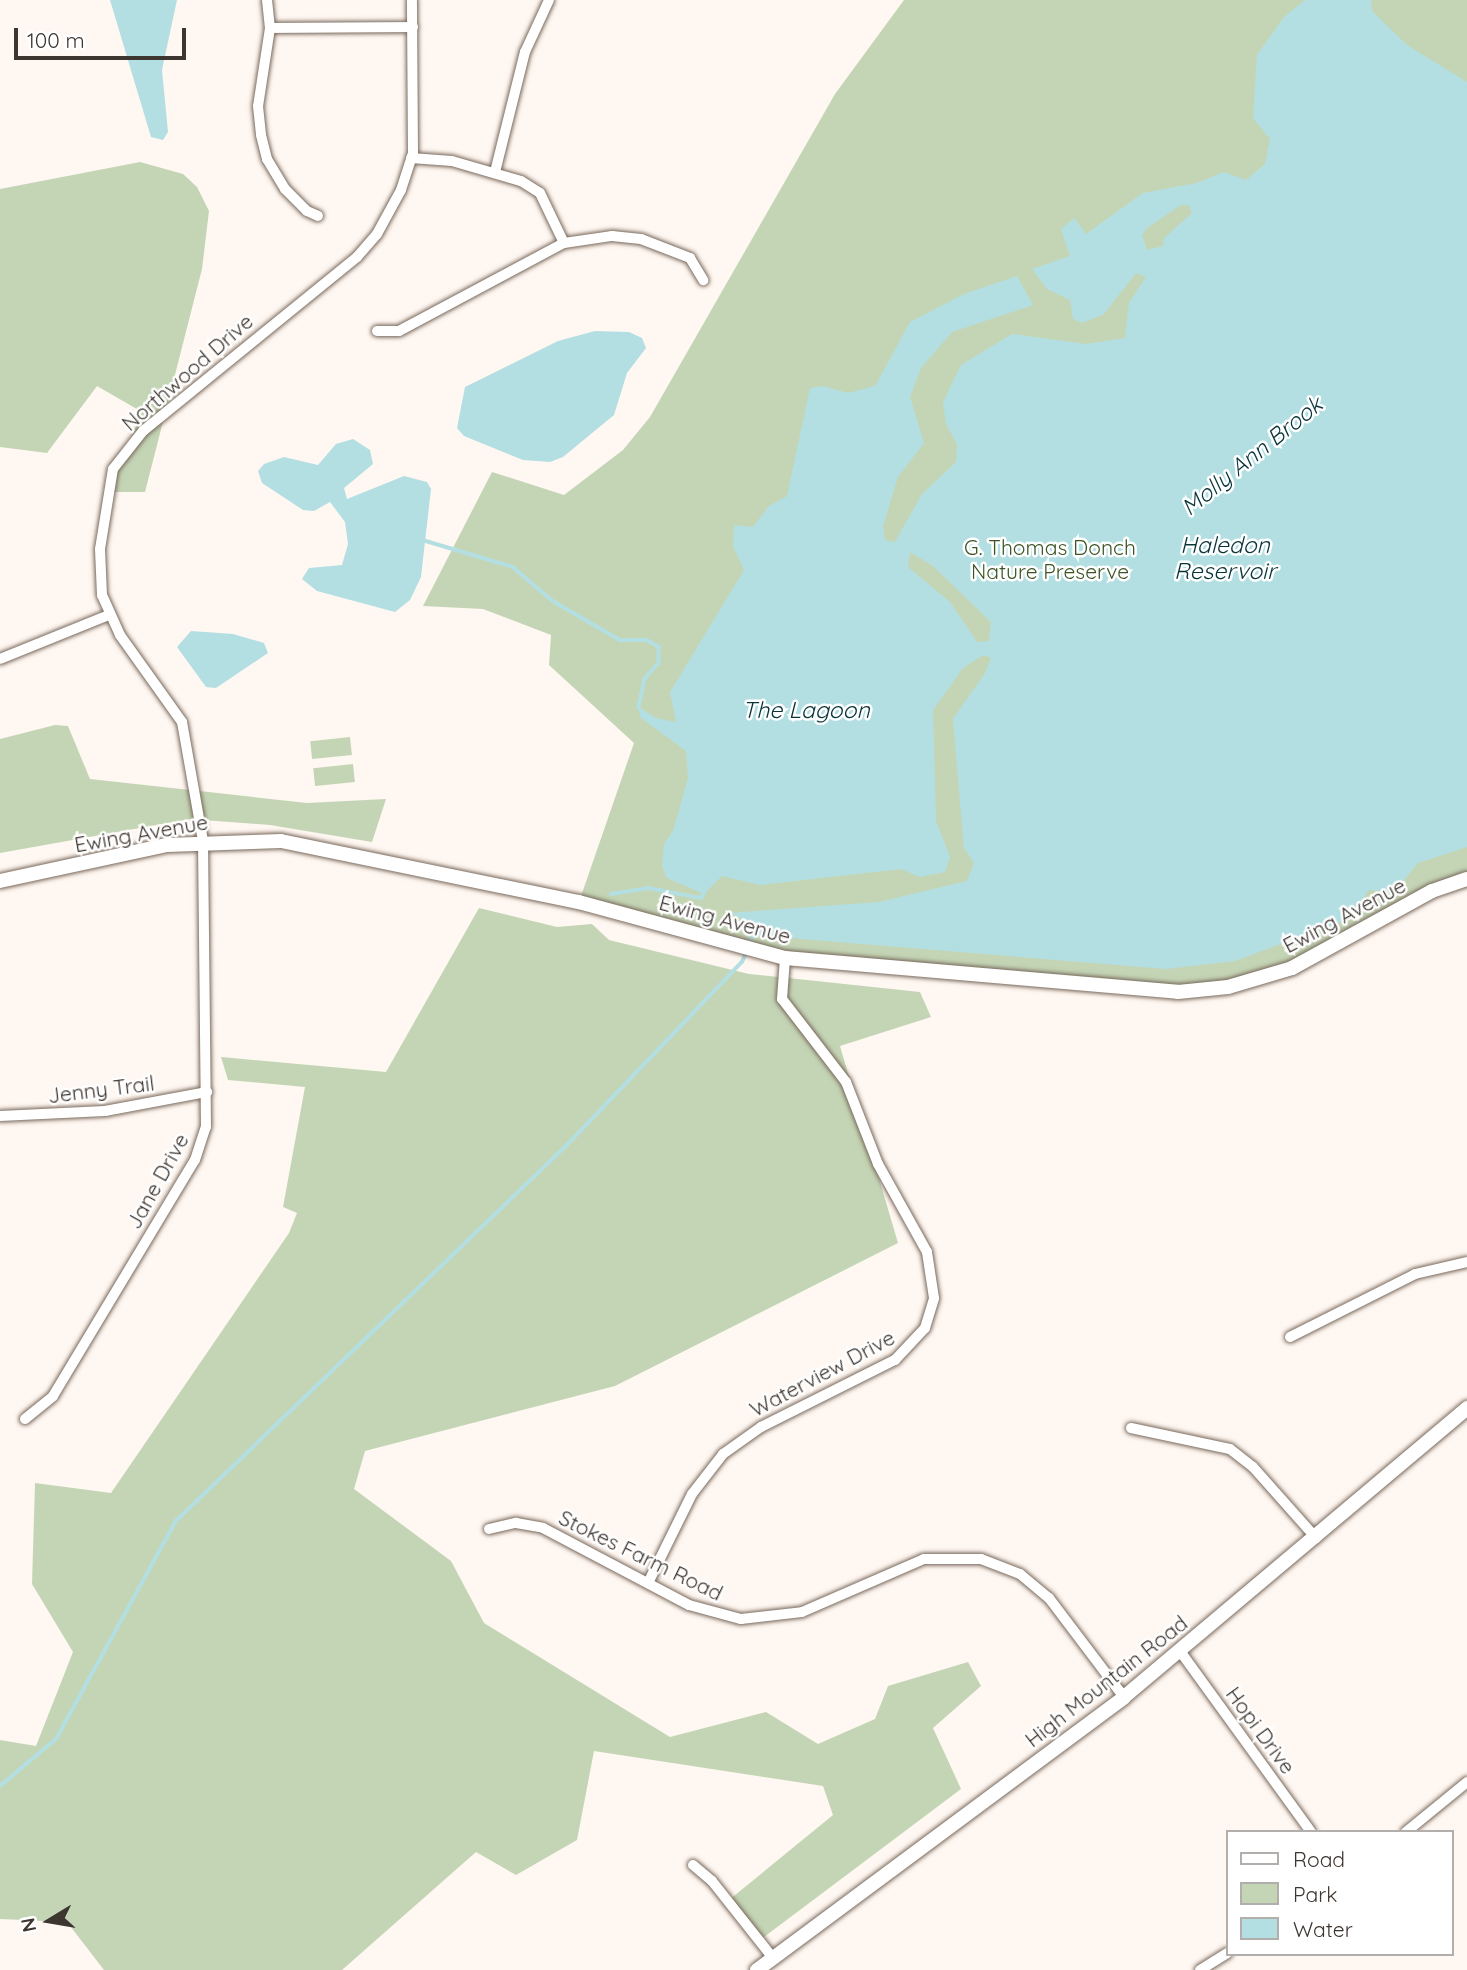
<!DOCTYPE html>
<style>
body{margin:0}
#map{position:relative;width:1467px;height:1970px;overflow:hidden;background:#fff7f1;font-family:Quicksand,sans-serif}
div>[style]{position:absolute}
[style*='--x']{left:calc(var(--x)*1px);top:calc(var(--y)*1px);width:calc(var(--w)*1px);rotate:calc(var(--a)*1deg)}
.green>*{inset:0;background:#c4d5b5;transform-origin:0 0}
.water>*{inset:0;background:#b3dfe3}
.stream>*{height:3.5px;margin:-1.75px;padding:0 1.75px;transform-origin:1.75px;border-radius:1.75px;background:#b3dfe3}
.roads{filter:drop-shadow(0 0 2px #79695c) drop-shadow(0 0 2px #79695c)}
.minor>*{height:10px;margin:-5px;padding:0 5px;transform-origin:5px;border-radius:5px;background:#fff}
.secondary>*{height:14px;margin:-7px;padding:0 7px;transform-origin:7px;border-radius:7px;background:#fff}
span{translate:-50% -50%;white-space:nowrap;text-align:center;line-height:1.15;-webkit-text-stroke:5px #fff;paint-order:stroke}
.street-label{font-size:21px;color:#3d3530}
.park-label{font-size:21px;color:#3d5425}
.water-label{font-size:23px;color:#093539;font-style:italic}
.legend{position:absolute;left:1226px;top:1830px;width:228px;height:126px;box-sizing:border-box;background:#fff;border:2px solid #b1aeac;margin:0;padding:9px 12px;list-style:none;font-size:21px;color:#3d3530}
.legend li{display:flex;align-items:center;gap:14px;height:35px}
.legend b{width:35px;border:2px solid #b1aeac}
.north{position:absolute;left:14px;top:1886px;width:70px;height:70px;-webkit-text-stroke:5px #fff;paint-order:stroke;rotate:259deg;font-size:19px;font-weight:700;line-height:28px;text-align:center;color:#3d3530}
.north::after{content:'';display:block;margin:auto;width:24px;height:32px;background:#3d3530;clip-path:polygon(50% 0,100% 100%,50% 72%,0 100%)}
.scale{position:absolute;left:14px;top:28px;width:172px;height:32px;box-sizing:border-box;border:4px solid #3d3530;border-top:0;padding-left:9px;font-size:21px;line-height:24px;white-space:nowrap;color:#3d3530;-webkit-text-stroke:5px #fff;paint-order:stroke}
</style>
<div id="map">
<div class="green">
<div style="clip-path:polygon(904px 0,1467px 0,1467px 879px,1329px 951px,1203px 991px,795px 959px,579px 902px,634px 743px,549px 665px,551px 635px,483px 609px,423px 606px,492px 472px,564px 495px,623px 450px,650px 417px,835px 94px)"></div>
<div style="clip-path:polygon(140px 162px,183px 174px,197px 187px,209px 211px,202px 269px,145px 492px,109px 492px,142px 412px,97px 386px,47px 453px,0 447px,0 189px)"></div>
<div style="clip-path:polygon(55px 725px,68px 726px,90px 779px,307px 803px,386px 799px,372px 842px,270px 825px,190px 819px,0 853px,0 739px)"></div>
<div style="left:350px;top:737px;width:18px;height:40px;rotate:84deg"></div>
<div style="left:353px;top:764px;width:18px;height:40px;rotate:84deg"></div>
<div style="clip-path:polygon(479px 908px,557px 927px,592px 924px,609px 940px,749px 974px,920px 992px,931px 1017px,840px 1046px,898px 1243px,615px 1386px,365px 1451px,354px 1489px,451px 1561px,484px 1623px,670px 1737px,766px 1712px,818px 1744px,875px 1719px,888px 1686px,968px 1662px,981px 1686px,933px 1728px,961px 1789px,760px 1940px,729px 1900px,833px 1815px,823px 1786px,594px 1751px,577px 1840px,516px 1875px,476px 1852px,342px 1970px,104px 1970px,67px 1922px,0 1919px,0 1740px,36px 1746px,73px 1652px,32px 1584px,35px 1483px,111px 1493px,289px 1233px,297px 1213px,283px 1207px,305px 1087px,228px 1080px,221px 1057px,386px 1072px)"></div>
</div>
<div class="water">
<div style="clip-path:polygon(110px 0,177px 0,162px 70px,168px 132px,163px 140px,151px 137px)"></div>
<div style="clip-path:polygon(evenodd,1305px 0,1371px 0,1372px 11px,1407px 45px,1467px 82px,1467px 847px,1418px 863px,1394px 892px,1369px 890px,1346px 920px,1235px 961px,1166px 969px,753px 935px,741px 918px,729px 913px,879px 902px,967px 881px,974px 863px,964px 848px,953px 719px,985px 673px,991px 658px,983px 655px,963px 668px,933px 710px,936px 821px,950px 857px,945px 872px,920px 877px,901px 869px,760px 885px,722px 876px,704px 894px,667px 878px,662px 866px,664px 844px,673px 831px,688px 778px,686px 751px,641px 718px,637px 706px,656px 718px,676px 722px,670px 692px,744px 570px,733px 546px,734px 525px,753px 527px,769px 506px,787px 496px,810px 388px,823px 386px,848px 393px,875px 386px,910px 322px,964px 294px,1017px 276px,1033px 305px,952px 332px,921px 368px,910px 397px,924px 443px,898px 477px,883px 526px,885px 540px,895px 542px,922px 494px,956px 462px,957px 444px,946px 424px,943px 402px,961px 365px,1012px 334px,1086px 344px,1125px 338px,1129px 303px,1146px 277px,1136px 273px,1104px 314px,1082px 323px,1073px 319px,1070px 300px,1047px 289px,1032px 269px,1070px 256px,1061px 229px,1074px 218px,1086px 234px,1143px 193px,1197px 183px,1224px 172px,1246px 180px,1265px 164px,1270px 139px,1253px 118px,1257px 55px,1284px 17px,1305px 0,1181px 205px,1189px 205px,1192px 213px,1164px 238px,1163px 246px,1147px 250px,1142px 235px,1147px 228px,1181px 205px,1305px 0,910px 552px,933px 566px,991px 622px,989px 641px,977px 642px,950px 602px,908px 567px,910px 552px)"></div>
<div style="clip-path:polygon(595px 331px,629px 332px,642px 338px,646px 348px,627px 373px,614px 415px,563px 457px,550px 462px,523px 460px,464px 436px,457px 428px,465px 387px,558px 341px)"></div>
<div style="clip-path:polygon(353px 439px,370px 450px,373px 464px,344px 488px,347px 499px,404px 476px,427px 482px,431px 489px,421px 577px,410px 600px,395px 612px,317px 591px,302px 579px,309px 568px,342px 565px,348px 544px,345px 522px,330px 502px,314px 511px,303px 510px,262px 483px,258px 471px,264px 464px,284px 457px,318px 465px,336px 444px)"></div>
<div style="clip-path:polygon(191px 631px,233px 634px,264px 643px,268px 653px,216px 688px,206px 687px,177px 647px)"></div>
</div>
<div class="stream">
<div style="--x:426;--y:541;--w:91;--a:16.6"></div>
<div style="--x:513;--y:567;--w:52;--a:40.4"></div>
<div style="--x:553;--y:601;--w:78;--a:30.2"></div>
<div style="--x:620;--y:640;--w:27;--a:0"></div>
<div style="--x:647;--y:640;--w:14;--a:30"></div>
<div style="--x:659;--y:647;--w:16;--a:90"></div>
<div style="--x:659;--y:663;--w:21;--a:131"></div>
<div style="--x:645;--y:679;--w:29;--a:102"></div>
<div style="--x:611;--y:894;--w:37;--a:-9"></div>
<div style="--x:648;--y:888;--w:54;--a:10.7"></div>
<div style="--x:701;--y:898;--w:5;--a:-53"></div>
<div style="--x:749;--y:945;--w:11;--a:-68"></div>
<div style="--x:0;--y:1786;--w:73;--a:-40"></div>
<div style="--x:56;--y:1739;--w:249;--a:-61.2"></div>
<div style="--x:176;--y:1521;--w:542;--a:-43.88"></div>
<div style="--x:567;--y:1145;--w:253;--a:-46.3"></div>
<div style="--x:742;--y:962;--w:10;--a:-66"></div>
</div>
<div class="roads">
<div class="minor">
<div style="--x:267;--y:0;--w:28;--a:84"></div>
<div style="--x:270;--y:28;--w:79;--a:98.7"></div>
<div style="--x:258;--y:106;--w:29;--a:84"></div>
<div style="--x:261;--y:135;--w:25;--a:76"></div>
<div style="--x:267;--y:159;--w:35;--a:59"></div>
<div style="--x:285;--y:189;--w:31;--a:45"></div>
<div style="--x:307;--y:211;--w:12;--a:24"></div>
<div style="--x:270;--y:28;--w:143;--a:-0.4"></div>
<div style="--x:411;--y:158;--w:41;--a:4.2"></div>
<div style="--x:452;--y:161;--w:72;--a:16.2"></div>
<div style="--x:521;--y:181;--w:22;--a:32"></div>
<div style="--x:540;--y:193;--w:55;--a:64.4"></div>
<div style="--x:495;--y:172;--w:124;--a:-76"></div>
<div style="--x:525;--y:52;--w:57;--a:-65.2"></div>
<div style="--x:377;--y:331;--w:22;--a:0"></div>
<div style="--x:399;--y:331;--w:187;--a:-28.1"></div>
<div style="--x:564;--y:243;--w:49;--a:-8.3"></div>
<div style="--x:612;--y:236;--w:29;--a:6"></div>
<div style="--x:641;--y:239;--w:53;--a:21.2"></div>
<div style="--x:690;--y:258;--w:26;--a:59"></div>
<div style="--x:0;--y:659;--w:118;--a:-22"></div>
<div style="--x:0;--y:1116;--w:105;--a:-2.7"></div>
<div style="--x:105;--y:1111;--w:104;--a:-10.6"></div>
<div style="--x:1290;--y:1337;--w:140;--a:-26.7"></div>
<div style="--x:1415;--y:1274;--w:53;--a:-13"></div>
<div style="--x:25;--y:1419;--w:36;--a:-39"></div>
<div style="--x:53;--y:1396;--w:275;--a:-59"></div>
<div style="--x:195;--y:1160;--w:35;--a:-72"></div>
<div style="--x:206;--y:1127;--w:286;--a:-90.6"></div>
<div style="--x:203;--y:841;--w:121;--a:-100"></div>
<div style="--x:182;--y:722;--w:107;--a:-125.5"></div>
<div style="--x:120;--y:635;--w:44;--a:-114.2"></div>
<div style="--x:102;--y:595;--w:46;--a:-92.5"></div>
<div style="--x:100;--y:549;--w:81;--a:-80.8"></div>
<div style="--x:113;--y:469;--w:48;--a:-51.7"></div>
<div style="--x:143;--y:431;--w:276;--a:-39.1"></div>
<div style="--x:357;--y:257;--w:30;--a:-49"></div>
<div style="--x:377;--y:234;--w:50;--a:-61.4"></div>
<div style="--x:401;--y:190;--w:39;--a:-72"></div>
<div style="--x:413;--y:153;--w:153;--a:-90.4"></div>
<div style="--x:1131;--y:1428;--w:101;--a:12"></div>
<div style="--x:1230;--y:1449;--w:29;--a:38"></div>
<div style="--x:1253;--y:1467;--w:95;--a:48.4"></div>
<div style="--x:489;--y:1529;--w:28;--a:-13"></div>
<div style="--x:516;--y:1523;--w:27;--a:10"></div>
<div style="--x:543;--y:1528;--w:165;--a:27.8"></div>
<div style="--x:689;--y:1605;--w:54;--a:15.1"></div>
<div style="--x:741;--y:1619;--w:61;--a:-6.5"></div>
<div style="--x:802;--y:1612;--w:133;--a:-23.5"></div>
<div style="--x:924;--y:1559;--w:57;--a:0"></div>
<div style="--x:981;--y:1559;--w:42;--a:21"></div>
<div style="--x:1020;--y:1574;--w:38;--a:40"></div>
<div style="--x:1049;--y:1598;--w:124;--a:52.9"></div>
<div style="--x:648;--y:1583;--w:99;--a:-63.7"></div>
<div style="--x:692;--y:1494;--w:51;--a:-52.2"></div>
<div style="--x:723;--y:1454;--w:47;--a:-35.4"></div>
<div style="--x:761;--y:1427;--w:150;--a:-26.6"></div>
<div style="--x:895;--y:1360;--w:44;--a:-46.8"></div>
<div style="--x:925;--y:1328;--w:31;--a:-73"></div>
<div style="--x:934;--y:1298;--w:47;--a:-98.7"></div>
<div style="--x:927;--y:1252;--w:101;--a:-119.1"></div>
<div style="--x:878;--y:1164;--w:88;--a:-111.3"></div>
<div style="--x:846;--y:1082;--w:105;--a:-127.6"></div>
<div style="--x:782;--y:999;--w:41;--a:-85.8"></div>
<div style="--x:1180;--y:1651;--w:223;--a:54.1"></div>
<div style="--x:1406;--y:1832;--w:79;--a:-39.3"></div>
<div style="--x:693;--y:1865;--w:25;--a:40"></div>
<div style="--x:712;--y:1881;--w:98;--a:51.6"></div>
<div style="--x:1200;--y:1970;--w:32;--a:-32"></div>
</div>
<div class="secondary">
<div style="--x:0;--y:881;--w:171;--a:-12.2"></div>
<div style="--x:167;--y:845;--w:114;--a:-2"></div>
<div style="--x:281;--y:841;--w:304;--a:11.6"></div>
<div style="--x:579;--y:902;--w:213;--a:15.2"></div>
<div style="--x:785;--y:958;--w:394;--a:4.9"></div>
<div style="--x:1178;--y:992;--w:50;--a:-5.7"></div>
<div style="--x:1228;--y:987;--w:67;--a:-16.5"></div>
<div style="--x:1292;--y:968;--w:160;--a:-28.8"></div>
<div style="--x:1432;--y:891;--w:37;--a:-19"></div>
<div style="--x:757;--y:1970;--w:457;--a:-36.6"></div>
<div style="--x:1124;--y:1697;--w:449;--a:-40.1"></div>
</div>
</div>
<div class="street-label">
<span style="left:187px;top:372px;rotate:-41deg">Northwood Drive</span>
<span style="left:141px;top:833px;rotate:-10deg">Ewing Avenue</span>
<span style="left:1344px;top:915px;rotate:-28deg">Ewing Avenue</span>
<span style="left:725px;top:919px;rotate:15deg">Ewing Avenue</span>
<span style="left:101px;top:1089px;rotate:-7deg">Jenny Trail</span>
<span style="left:157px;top:1181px;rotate:-61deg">Jane Drive</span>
<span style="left:822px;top:1373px;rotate:-28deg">Waterview Drive</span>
<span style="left:641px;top:1555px;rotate:26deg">Stokes Farm Road</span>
<span style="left:1106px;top:1681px;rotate:-38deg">High Mountain Road</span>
<span style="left:1261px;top:1730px;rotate:54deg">Hopi Drive</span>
</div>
<div class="park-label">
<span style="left:1050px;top:559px">G. Thomas Donch<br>Nature Preserve</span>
</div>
<div class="water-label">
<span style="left:1252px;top:456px;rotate:-39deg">Molly Ann Brook</span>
<span style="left:1225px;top:558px">Haledon<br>Reservoir</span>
<span style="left:806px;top:710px">The Lagoon</span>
</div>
<ul class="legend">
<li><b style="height:9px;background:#fff"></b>Road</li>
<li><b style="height:19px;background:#c4d5b5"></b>Park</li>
<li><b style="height:19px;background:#b3dfe3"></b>Water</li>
</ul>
<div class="north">N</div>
<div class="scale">100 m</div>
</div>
